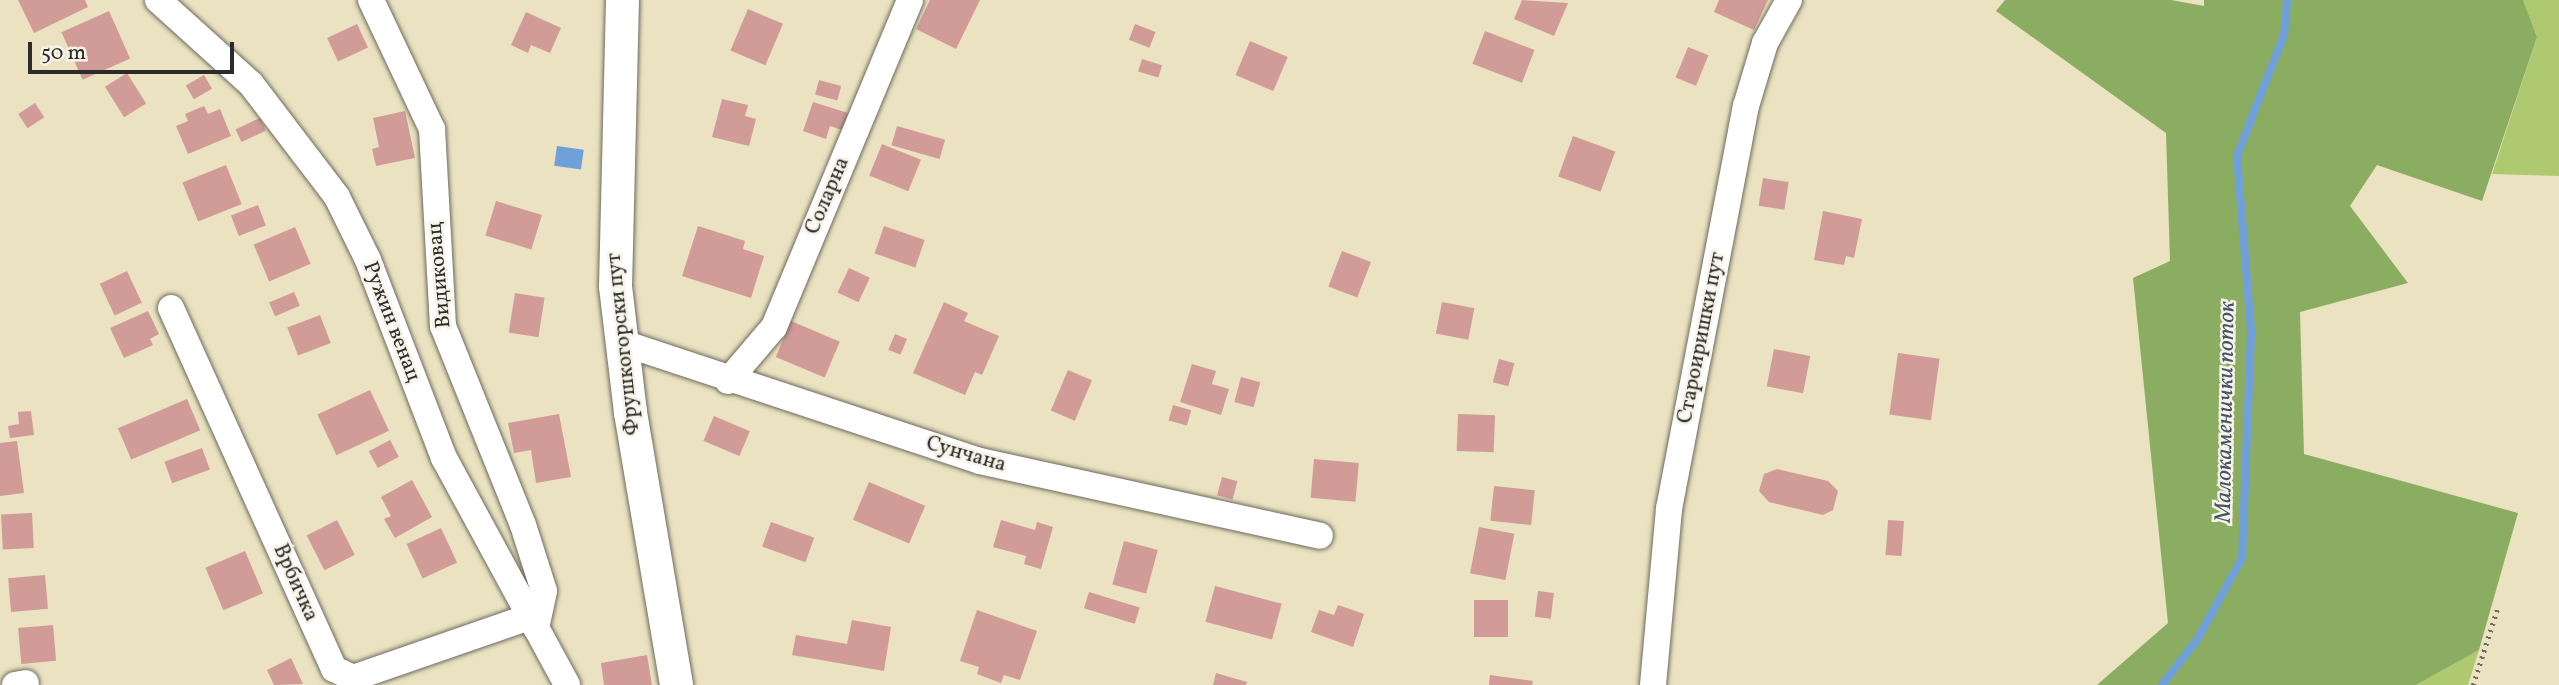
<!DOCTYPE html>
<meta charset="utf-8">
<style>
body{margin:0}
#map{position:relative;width:2559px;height:685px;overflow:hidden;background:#eae2c0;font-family:Vollkorn,serif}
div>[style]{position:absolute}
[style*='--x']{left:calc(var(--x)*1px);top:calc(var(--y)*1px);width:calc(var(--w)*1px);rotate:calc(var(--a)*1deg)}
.green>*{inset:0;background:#afc970}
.forest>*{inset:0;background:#8bad62}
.water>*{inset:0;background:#6fa0d9;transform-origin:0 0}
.stream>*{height:8px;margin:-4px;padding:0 4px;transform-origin:4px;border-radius:4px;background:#6fa0d9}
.building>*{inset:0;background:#d19b98;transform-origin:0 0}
.path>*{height:4.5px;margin-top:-2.25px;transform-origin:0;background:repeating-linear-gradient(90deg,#6e6b5f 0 2px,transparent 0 7px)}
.roads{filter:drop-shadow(0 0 2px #6e6b5f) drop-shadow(0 0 2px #6e6b5f)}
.minor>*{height:26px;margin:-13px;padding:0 13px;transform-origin:13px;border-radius:13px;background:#fff}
.tertiary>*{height:33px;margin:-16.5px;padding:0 16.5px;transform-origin:16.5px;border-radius:16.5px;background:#fff}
span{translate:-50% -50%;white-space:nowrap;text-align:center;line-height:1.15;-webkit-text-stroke:5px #f7f3e8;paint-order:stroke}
.street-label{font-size:21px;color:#2b2b2b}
.water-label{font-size:23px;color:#435468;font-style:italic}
.scale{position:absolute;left:28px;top:42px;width:206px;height:32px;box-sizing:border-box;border:4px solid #2b2b2b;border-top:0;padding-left:9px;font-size:21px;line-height:24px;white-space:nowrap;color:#2b2b2b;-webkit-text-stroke:5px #f7f3e8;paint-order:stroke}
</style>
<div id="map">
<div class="green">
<div style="clip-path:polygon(2523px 0,2559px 0,2559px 176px,2492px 174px,2537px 37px)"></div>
<div style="clip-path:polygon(2479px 650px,2468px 685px,2416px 685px)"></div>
</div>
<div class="forest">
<div style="clip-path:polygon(2005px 0,2171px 0,2204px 6px,2204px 0,2523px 0,2537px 37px,2482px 201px,2377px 165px,2350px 206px,2408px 283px,2300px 312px,2304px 454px,2518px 513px,2479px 650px,2416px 685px,2097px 685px,2168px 623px,2133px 278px,2170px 261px,2166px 133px,1996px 11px)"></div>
</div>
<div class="water">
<div style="left:557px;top:146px;width:27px;height:20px;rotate:8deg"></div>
</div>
<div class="stream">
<div style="--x:2162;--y:685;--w:57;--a:-52.1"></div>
<div style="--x:2197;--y:640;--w:94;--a:-61.2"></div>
<div style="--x:2242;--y:558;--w:228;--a:-87.7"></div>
<div style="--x:2251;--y:330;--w:175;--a:-94.6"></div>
<div style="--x:2237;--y:156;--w:130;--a:-68.8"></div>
<div style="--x:2284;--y:35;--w:35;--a:-85"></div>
</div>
<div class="building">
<div style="clip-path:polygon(18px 0,85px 0,88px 7px,34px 33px)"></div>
<div style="clip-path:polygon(930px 0,980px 0,956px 49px,916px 29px)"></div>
<div style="clip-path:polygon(1522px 0,1568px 3px,1554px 36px,1514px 19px)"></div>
<div style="clip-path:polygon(1719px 0,1768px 0,1754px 30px,1714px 12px)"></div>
<div style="left:748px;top:9px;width:38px;height:45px;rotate:23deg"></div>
<div style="left:109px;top:11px;width:52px;height:52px;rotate:66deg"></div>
<div style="clip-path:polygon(526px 12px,561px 28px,550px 53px,531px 45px,528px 53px,511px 45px)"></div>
<div style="left:357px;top:24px;width:26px;height:33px;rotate:65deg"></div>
<div style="left:1135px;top:24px;width:22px;height:17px;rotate:21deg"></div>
<div style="left:1485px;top:31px;width:53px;height:35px;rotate:21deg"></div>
<div style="left:1250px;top:41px;width:41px;height:37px;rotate:23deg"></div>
<div style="left:1688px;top:47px;width:22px;height:33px;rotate:22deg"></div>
<div style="left:1142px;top:59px;width:21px;height:13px;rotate:17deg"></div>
<div style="left:127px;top:73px;width:36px;height:26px;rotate:58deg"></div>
<div style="left:204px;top:75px;width:16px;height:21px;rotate:60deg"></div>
<div style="left:819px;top:80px;width:23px;height:15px;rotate:15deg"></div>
<div style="clip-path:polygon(722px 99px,748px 105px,745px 116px,756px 119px,749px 146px,712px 137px)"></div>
<div style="clip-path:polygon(813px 102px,848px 113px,842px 130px,830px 126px,826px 139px,803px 131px)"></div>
<div style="left:35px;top:103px;width:17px;height:20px;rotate:57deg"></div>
<div style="clip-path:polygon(204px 106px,208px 114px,220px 109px,231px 136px,188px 154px,176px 126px,188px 121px,185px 114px)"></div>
<div style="clip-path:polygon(405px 111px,415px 158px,376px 166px,372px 149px,379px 147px,373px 118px)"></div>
<div style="left:260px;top:118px;width:14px;height:27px;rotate:65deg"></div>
<div style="left:897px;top:126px;width:50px;height:20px;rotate:16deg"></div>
<div style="left:1573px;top:136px;width:45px;height:43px;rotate:20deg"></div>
<div style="left:882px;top:144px;width:42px;height:34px;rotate:22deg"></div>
<div style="left:226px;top:165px;width:42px;height:47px;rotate:68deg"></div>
<div style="left:1763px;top:178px;width:26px;height:28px;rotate:9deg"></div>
<div style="left:496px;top:201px;width:48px;height:36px;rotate:17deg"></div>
<div style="left:258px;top:205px;width:22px;height:29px;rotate:69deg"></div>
<div style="clip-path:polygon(1823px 211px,1862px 219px,1854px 258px,1846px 256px,1844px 265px,1814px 260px)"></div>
<div style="clip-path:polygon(698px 226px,745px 241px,743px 249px,764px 256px,751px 298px,682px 276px)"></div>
<div style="left:884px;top:226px;width:43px;height:29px;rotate:19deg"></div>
<div style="left:295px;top:227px;width:40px;height:45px;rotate:67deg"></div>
<div style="left:1342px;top:251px;width:31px;height:38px;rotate:21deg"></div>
<div style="left:849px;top:268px;width:23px;height:27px;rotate:25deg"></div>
<div style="left:127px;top:271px;width:35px;height:30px;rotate:65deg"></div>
<div style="left:294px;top:292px;width:15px;height:27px;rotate:67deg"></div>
<div style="left:515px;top:293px;width:30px;height:40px;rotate:9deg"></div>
<div style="clip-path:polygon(944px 302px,968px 313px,964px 321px,999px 336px,982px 375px,975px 372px,965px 395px,913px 373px)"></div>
<div style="left:1442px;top:302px;width:33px;height:32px;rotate:11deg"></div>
<div style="clip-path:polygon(148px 311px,159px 334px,150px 339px,153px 345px,124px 358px,110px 328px)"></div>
<div style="left:320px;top:315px;width:30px;height:35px;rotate:69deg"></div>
<div style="left:791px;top:321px;width:53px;height:39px;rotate:23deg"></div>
<div style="left:895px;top:334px;width:13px;height:17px;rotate:23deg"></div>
<div style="left:1774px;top:349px;width:37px;height:38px;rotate:11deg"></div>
<div style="left:1898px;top:353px;width:42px;height:62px;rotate:8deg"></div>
<div style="left:1499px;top:359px;width:16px;height:24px;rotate:15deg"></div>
<div style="clip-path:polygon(1192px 364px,1216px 371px,1212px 384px,1229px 389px,1221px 415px,1180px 402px)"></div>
<div style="left:1068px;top:370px;width:26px;height:44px;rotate:23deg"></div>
<div style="left:1241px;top:377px;width:20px;height:26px;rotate:15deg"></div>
<div style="left:370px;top:390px;width:45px;height:58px;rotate:65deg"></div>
<div style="left:187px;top:399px;width:34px;height:75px;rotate:67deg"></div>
<div style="left:1173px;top:405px;width:19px;height:16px;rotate:16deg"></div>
<div style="clip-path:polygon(31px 411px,34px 435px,10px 438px,8px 426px,19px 424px,18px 412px)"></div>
<div style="clip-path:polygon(559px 414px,571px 477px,536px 483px,531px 450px,514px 453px,508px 423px)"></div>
<div style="left:1458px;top:414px;width:37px;height:37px;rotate:2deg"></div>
<div style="left:714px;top:416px;width:39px;height:27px;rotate:23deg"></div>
<div style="left:390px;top:440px;width:19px;height:24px;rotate:62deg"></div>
<div style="clip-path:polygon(17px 441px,24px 493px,0 496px,0 443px)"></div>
<div style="left:202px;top:448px;width:23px;height:40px;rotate:70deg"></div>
<div style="left:1314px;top:459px;width:45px;height:39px;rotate:5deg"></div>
<div style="clip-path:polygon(1777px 469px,1828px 481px,1838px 491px,1833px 510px,1823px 515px,1769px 502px,1759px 491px,1764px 474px)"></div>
<div style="left:1222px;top:477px;width:16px;height:19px;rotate:15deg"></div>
<div style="clip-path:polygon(412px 480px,432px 517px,395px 538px,384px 519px,391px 516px,381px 497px)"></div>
<div style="left:869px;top:482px;width:61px;height:41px;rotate:23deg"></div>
<div style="left:1494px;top:486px;width:41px;height:35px;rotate:6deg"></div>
<div style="left:32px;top:513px;width:35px;height:31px;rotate:87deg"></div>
<div style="left:337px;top:520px;width:39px;height:34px;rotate:63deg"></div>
<div style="clip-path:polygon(1001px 520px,1035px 530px,1037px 522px,1053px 527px,1041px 569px,1024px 564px,1026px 556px,993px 547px)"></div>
<div style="left:1888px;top:520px;width:16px;height:35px;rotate:4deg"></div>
<div style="left:771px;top:522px;width:46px;height:26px;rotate:20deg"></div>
<div style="left:1479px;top:527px;width:36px;height:47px;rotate:11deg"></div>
<div style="left:441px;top:528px;width:38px;height:38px;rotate:65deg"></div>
<div style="left:1124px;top:541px;width:35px;height:45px;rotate:15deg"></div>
<div style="left:245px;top:551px;width:46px;height:43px;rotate:67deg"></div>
<div style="left:45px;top:575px;width:34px;height:37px;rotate:85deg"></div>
<div style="left:1215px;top:586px;width:69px;height:37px;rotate:15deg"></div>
<div style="left:1538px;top:591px;width:16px;height:26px;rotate:7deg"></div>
<div style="left:1089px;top:592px;width:53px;height:17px;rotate:17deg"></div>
<div style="left:1474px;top:600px;width:34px;height:37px"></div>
<div style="clip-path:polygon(1338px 605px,1364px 614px,1353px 647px,1311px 632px,1319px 610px,1334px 615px)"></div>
<div style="clip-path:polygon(977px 610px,1037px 631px,1020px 680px,1004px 675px,1001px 683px,977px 674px,979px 667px,960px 661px)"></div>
<div style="clip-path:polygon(852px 620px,891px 627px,884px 671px,792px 655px,796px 635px,847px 644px)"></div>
<div style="left:53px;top:625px;width:36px;height:35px;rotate:85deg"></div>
<div style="clip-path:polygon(647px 655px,652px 685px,604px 685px,601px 663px)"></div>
<div style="clip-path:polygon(291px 658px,303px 684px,274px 685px,267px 670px)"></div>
<div style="clip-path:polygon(1216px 673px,1247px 682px,1246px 685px,1213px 685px)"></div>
<div style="clip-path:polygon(1490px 675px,1533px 681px,1532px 685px,1489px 685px)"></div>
</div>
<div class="path">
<div style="--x:2473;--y:685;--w:79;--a:-72.3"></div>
</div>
<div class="roads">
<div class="minor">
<div style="--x:158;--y:0;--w:125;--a:42.1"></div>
<div style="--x:251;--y:84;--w:142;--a:52.7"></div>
<div style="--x:337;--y:197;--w:70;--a:63.8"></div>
<div style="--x:368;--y:260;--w:212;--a:69"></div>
<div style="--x:444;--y:458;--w:258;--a:61.5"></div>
<div style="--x:371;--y:0;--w:143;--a:64.7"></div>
<div style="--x:432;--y:129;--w:197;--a:86.8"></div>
<div style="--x:443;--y:326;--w:214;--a:68.1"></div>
<div style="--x:523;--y:525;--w:69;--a:72.3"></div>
<div style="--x:544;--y:591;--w:38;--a:102"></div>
<div style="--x:171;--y:308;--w:396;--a:65.7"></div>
<div style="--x:334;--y:669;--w:21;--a:25"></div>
<div style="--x:353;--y:678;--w:186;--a:-19.1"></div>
<div style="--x:620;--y:342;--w:379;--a:18.3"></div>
<div style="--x:980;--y:461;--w:348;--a:12.4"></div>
<div style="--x:728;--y:381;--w:71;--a:-49.6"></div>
<div style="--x:774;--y:327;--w:354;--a:-67.4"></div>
<div style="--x:15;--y:685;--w:11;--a:-10"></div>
<div style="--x:1653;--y:685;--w:177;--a:-84.8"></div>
<div style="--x:1669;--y:509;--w:410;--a:-79.2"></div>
<div style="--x:1746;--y:106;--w:66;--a:-73.2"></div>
<div style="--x:1765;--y:43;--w:49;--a:-60.8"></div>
</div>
<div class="tertiary">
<div style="--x:622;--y:0;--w:286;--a:91.4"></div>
<div style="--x:615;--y:286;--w:127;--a:83.2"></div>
<div style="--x:630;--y:412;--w:277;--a:80.4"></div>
</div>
</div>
<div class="street-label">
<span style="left:828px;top:196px;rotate:-67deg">Соларна</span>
<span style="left:440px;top:275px;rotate:-95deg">Видиковац</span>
<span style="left:391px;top:322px;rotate:69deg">Ружин венац</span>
<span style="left:1702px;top:338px;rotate:-79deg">Староиришки пут</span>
<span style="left:624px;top:344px;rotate:-96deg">Фрушкогорски пут</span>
<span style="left:966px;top:455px;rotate:16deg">Сунчана</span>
<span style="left:295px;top:583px;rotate:66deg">Врбичка</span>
</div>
<div class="water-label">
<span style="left:2226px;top:412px;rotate:-89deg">Малокаменички поток</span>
</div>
<div class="scale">50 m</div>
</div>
